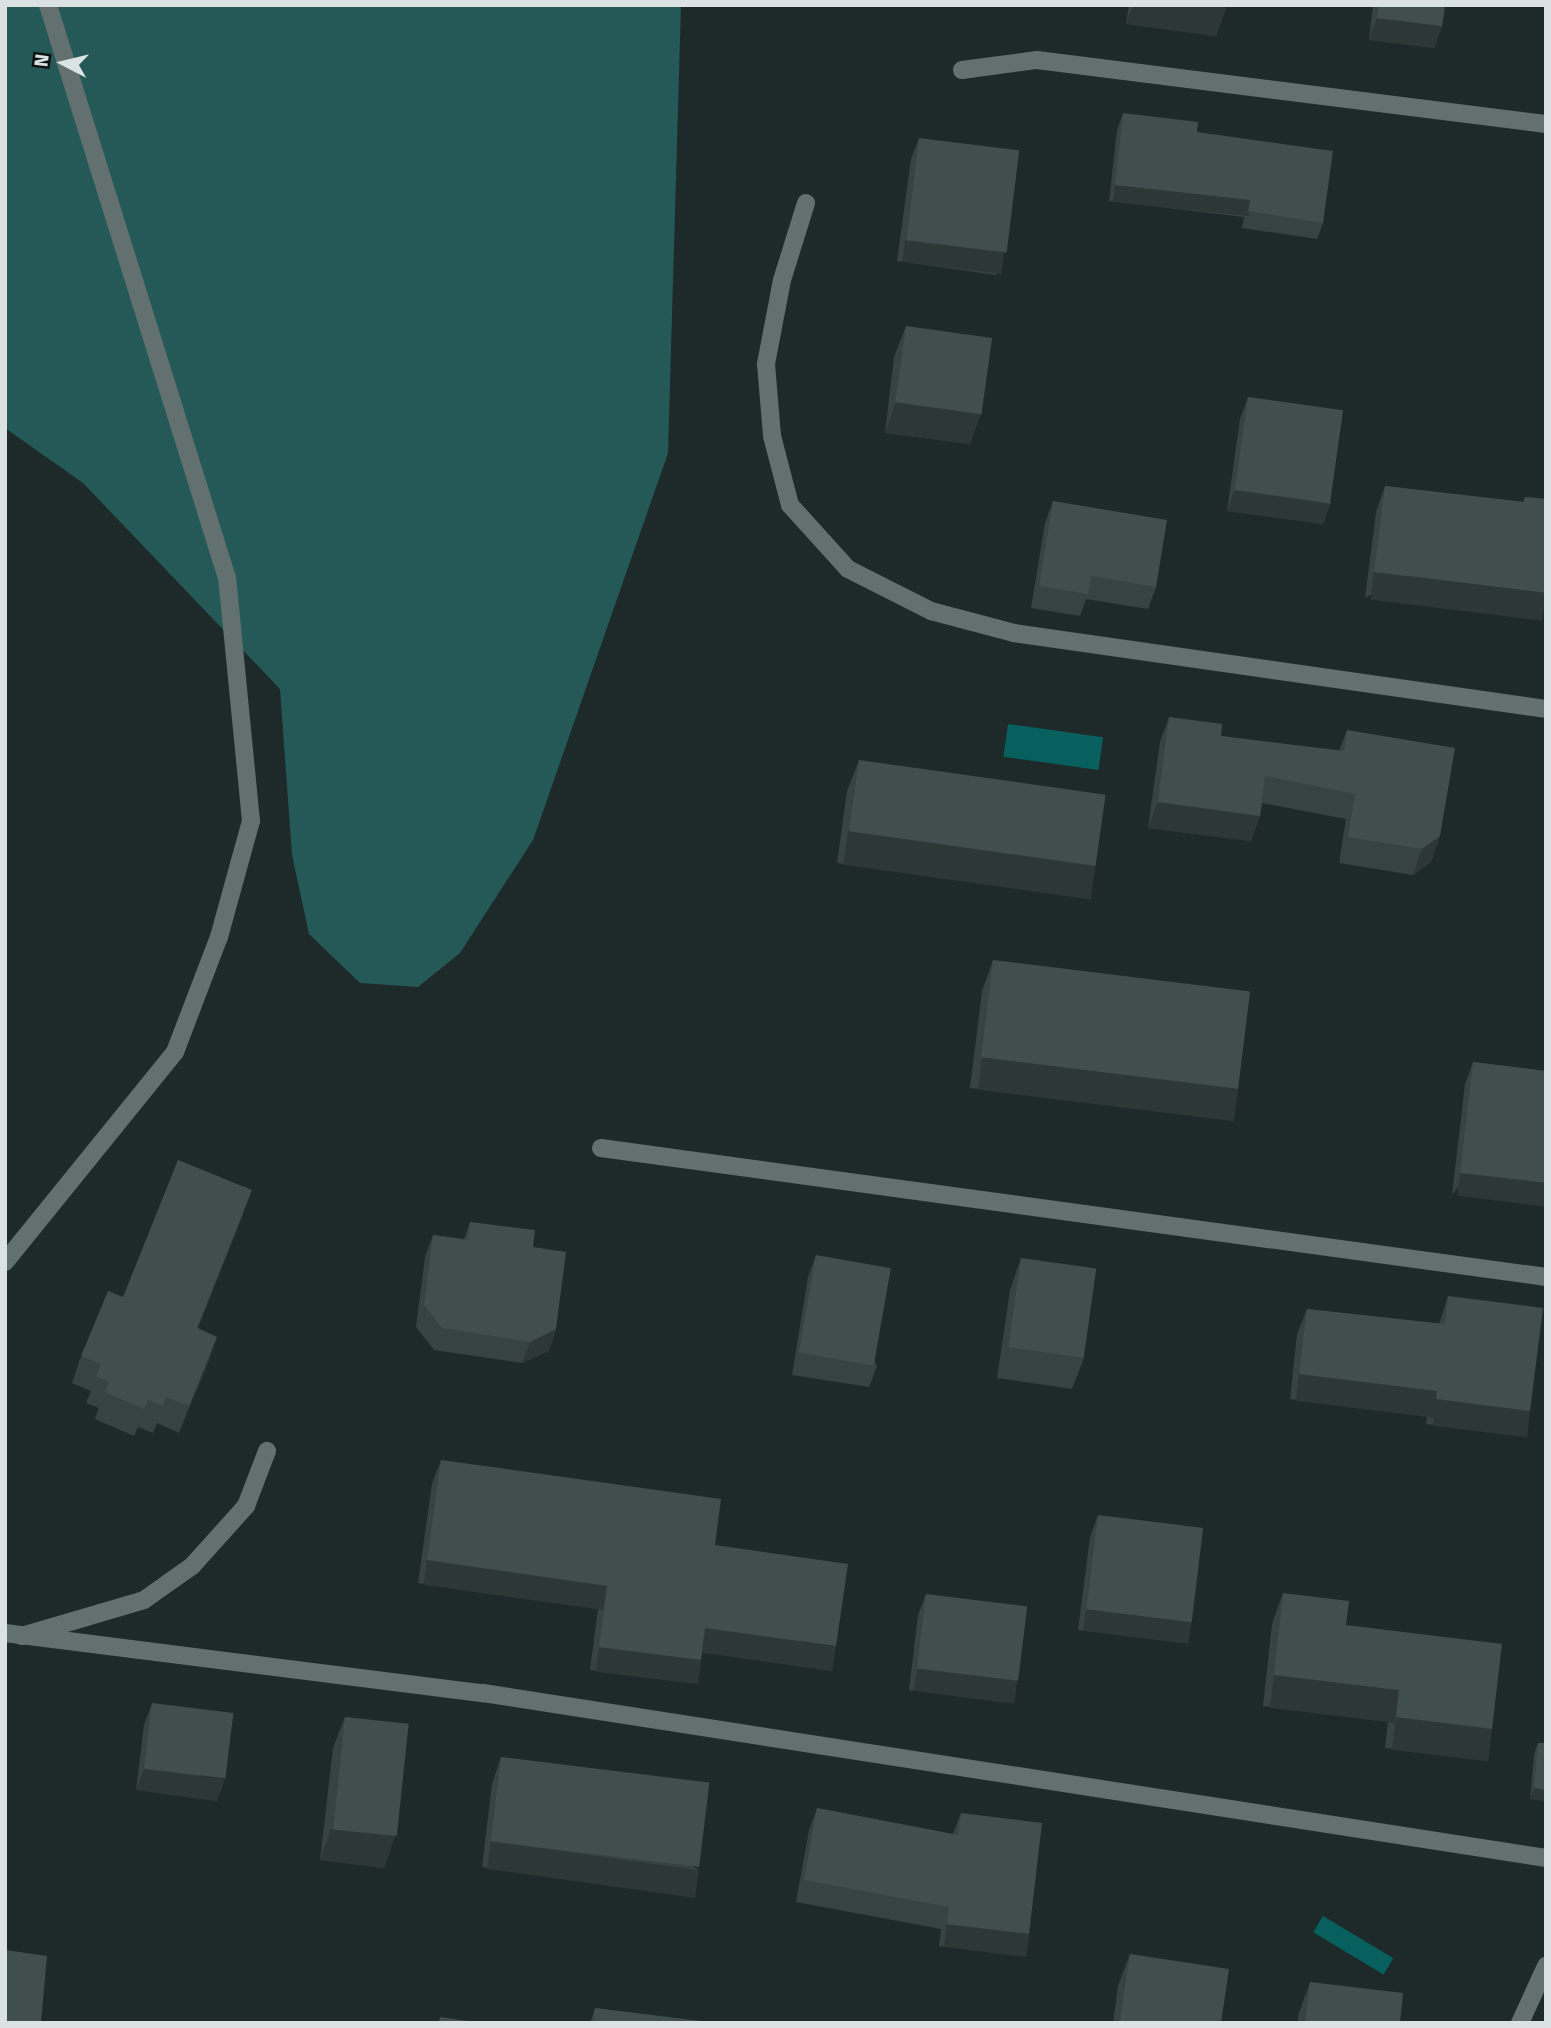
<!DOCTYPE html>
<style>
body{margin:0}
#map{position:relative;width:1551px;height:2028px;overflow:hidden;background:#1d2a29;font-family:"Fira Sans",sans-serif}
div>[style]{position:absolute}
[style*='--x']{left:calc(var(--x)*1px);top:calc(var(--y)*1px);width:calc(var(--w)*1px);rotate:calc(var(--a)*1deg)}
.forest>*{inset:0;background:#245957}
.water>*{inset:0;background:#07605e;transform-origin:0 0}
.service>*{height:18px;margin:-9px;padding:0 9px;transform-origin:9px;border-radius:9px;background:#627170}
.minor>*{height:18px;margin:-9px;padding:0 9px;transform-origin:9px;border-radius:9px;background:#627170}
.wall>*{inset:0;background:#374342}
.shaded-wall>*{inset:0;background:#2d3736;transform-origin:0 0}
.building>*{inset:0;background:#404e4d;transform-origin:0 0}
span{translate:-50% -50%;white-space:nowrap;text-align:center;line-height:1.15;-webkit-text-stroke:5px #0c1111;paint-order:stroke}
.frame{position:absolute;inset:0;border:7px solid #dae2e2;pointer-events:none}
.north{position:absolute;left:28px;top:28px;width:70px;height:70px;-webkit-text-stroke:5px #0c1111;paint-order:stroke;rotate:277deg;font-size:19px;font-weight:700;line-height:28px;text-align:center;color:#dae2e2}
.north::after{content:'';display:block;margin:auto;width:24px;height:32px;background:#dae2e2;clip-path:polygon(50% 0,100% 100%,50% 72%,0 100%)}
</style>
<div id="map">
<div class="forest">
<div style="clip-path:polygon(5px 5px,681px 5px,668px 453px,533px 840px,460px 953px,418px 987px,360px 983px,309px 934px,292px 855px,280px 689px,83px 483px,5px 428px)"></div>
</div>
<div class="water">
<div style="left:1008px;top:724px;width:96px;height:33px;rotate:8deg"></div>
<div style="left:1323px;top:1916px;width:82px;height:19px;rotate:31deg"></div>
</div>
<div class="service">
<div style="--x:5;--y:1262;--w:270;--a:-51"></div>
<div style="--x:175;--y:1052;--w:123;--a:-69.1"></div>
<div style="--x:219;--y:937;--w:120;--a:-74.6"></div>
<div style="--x:251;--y:821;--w:244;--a:-95.6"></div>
<div style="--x:227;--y:578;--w:600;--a:-107.35"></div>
<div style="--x:22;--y:1636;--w:127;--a:-16.4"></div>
<div style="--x:144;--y:1600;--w:59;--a:-35.3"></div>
<div style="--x:192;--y:1566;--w:81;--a:-48"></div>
<div style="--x:246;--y:1506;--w:59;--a:-69.1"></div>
</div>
<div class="minor">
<div style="--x:962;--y:70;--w:76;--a:-7.6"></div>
<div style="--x:1037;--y:60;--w:513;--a:7.17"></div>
<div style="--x:806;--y:203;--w:81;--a:107.3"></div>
<div style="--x:782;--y:280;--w:86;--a:100.8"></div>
<div style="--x:766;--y:364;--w:72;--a:85.2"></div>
<div style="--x:772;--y:436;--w:71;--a:75.4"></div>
<div style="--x:790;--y:505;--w:86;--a:47.8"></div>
<div style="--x:848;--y:569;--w:93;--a:26.8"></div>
<div style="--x:931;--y:611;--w:86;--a:14.8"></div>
<div style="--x:1014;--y:633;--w:537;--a:8.13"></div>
<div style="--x:601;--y:1148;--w:954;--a:7.77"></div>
<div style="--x:5;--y:1633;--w:482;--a:7.2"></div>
<div style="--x:483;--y:1693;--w:1076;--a:8.82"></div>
<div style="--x:1520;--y:2023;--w:63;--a:-65.5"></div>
</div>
<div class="wall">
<div style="clip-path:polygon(1129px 5px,1227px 5px,1216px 36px,1126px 24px)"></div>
<div style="clip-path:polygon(1373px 5px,1445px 5px,1442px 26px,1434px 48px,1369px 40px)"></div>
<div style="clip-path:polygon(1123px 113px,1197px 132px,1323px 223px,1317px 239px,1242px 228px,1244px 217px,1109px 201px,1117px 130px)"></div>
<div style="clip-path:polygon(919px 138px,1004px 253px,996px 275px,897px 261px,911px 159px)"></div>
<div style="clip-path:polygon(906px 326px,981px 413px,970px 444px,885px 433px,894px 357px)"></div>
<div style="clip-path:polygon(1248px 397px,1331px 502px,1323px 524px,1227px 511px,1240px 419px)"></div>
<div style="clip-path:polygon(1385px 486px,1523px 502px,1525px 497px,1546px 499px,1365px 598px,1376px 512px)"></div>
<div style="clip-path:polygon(1053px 501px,1156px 587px,1148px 609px,1086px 599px,1080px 616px,1031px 608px,1045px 523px)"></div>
<div style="clip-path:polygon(1169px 717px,1221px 736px,1339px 751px,1347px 730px,1440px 836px,1431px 862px,1413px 875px,1339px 863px,1346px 819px,1262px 803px,1260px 816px,1251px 841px,1148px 828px,1160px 742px)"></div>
<div style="clip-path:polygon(859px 760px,1084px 898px,837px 863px,847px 791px)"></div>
<div style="clip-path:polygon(993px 960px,1238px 1087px,1227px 1119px,970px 1088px,982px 991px)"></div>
<div style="clip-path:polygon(1473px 1062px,1546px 1071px,1452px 1195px,1465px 1084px)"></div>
<div style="clip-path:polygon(242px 1217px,198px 1328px,217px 1337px,179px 1433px,157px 1423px,153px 1433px,138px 1427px,134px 1436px,95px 1419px,99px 1408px,86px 1403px,91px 1391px,72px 1383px,81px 1356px,123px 1297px)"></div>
<div style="clip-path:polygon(470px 1222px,533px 1247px,556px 1329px,549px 1351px,522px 1363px,434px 1350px,416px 1327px,425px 1257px,433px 1235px,464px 1239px)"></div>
<div style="clip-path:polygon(816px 1255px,877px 1366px,869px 1387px,792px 1375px,808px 1277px)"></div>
<div style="clip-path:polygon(1021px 1258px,1084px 1358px,1072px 1389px,997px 1378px,1010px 1290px)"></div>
<div style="clip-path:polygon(1448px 1296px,1530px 1411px,1521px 1436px,1426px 1424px,1427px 1416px,1290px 1399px,1297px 1334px,1307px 1309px,1439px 1324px)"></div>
<div style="clip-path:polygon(441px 1460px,715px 1545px,828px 1670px,702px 1652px,701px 1660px,692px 1683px,590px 1670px,598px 1609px,418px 1583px,432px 1484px)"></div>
<div style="clip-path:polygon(1098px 1515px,1183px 1643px,1078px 1630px,1090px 1537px)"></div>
<div style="clip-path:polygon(1283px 1593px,1346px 1625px,1481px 1760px,1385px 1748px,1388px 1721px,1263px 1706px,1272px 1624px)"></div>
<div style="clip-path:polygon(926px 1594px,1017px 1681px,1009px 1703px,909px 1690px,918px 1615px)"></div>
<div style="clip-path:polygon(152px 1703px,217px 1801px,136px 1790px,144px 1725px)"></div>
<div style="clip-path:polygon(345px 1717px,395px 1836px,384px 1868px,320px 1860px,333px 1748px)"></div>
<div style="clip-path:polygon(1538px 1743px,1546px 1743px,1546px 1801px,1530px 1799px,1534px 1754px)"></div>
<div style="clip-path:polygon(501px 1757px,699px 1870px,689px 1896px,482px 1867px,492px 1784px)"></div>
<div style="clip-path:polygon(817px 1808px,953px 1834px,961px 1813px,1021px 1956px,939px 1946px,941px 1929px,796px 1902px,809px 1830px)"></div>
<div style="clip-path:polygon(1130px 1954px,1221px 2023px,1113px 2023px,1118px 1986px)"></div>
<div style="clip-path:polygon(1310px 1982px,1400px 2023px,1297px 2023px,1299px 2013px)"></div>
<div style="clip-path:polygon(595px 2008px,701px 2023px,590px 2023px)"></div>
</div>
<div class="shaded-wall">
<div style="clip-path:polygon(1133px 5px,1227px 5px,1216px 36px,1126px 24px)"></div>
<div style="clip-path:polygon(1377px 18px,1442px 26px,1434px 48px,1369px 40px)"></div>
<div style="left:1115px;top:185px;width:136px;height:17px;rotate:6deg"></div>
<div style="left:905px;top:240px;width:100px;height:22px;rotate:7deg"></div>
<div style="clip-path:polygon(896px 402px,981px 413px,970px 444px,885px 433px)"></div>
<div style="clip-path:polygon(1235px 490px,1331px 502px,1323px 524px,1227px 511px)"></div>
<div style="left:1374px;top:572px;width:173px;height:28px;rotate:7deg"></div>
<div style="clip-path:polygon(1158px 802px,1260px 816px,1251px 841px,1148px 828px)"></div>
<div style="left:848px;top:831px;width:250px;height:34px;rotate:8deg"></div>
<div style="clip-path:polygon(1440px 836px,1431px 862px,1413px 875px,1422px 849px)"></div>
<div style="left:982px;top:1057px;width:258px;height:33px;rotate:7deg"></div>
<div style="left:1460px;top:1173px;width:87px;height:23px;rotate:7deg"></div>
<div style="clip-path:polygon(252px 1190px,242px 1217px,187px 1355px,197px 1328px)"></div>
<div style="clip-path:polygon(556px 1329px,549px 1351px,522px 1363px,530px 1342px)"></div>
<div style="clip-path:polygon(217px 1337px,208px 1364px,179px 1433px,189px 1406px)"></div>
<div style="left:1299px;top:1374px;width:139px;height:27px;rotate:7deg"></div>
<div style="left:1436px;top:1399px;width:95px;height:27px;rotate:7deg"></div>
<div style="left:427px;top:1560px;width:182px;height:25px;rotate:8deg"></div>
<div style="left:1086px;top:1609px;width:106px;height:22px;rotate:7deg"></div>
<div style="left:705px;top:1628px;width:132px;height:25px;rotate:8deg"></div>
<div style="left:599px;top:1647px;width:103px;height:25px;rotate:7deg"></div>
<div style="left:917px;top:1668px;width:101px;height:23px;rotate:7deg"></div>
<div style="left:1274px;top:1675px;width:126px;height:33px;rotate:7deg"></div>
<div style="left:1396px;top:1717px;width:97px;height:33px;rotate:7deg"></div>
<div style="clip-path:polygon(144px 1769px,225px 1779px,217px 1801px,136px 1790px)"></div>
<div style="clip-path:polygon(1534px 1788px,1546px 1790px,1546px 1801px,1530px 1799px)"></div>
<div style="clip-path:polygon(331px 1829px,395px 1836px,384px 1868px,320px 1860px)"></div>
<div style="left:491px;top:1841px;width:210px;height:28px;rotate:8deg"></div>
<div style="left:947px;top:1924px;width:83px;height:23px;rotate:7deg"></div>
</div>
<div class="building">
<div style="clip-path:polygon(1379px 5px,1445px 5px,1442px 26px,1377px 18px)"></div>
<div style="clip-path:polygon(1123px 113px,1198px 122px,1197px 132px,1333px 151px,1323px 223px,1248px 211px,1250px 200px,1115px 185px)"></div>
<div style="left:919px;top:138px;width:101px;height:103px;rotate:7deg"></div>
<div style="left:906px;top:326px;width:87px;height:77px;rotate:8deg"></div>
<div style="left:1248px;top:397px;width:96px;height:94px;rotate:8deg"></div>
<div style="clip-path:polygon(1385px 486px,1524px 502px,1525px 497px,1546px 499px,1546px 593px,1374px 572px)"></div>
<div style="clip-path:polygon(1053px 501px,1167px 520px,1156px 587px,1091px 576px,1088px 594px,1039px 586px)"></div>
<div style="clip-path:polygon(1169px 717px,1222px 724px,1221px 736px,1344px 751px,1347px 730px,1455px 748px,1440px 836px,1422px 849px,1348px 837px,1355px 794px,1265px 776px,1260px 816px,1158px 802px)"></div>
<div style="left:859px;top:760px;width:249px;height:72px;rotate:8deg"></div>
<div style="left:993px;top:960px;width:259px;height:98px;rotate:7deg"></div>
<div style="clip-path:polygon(1473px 1062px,1546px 1071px,1546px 1183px,1460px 1173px)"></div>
<div style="clip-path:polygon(178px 1160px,252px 1190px,197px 1328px,217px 1337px,189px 1406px,166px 1397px,163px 1406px,148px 1400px,144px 1409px,105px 1392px,109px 1382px,96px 1376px,101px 1364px,81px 1356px,108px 1291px,123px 1297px)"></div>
<div style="clip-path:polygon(470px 1222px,535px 1230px,533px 1247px,566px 1252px,556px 1329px,530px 1342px,442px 1328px,424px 1305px,433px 1235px,468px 1240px)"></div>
<div style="left:816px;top:1255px;width:76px;height:99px;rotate:10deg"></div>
<div style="left:1021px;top:1258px;width:76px;height:90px;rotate:8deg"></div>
<div style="clip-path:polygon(1448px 1296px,1543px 1308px,1530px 1411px,1436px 1399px,1437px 1391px,1299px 1374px,1307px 1309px,1445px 1324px)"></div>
<div style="clip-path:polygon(441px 1460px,721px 1499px,715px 1545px,848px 1564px,836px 1646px,705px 1628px,701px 1660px,599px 1647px,607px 1586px,427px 1560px)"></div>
<div style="left:1098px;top:1515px;width:106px;height:95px;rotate:7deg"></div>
<div style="clip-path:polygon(1283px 1593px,1349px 1601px,1346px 1625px,1502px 1644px,1492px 1729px,1396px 1717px,1399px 1690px,1274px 1675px)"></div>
<div style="left:926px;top:1594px;width:102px;height:75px;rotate:7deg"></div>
<div style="left:152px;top:1703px;width:82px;height:66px;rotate:7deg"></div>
<div style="left:345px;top:1717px;width:64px;height:113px;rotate:6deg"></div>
<div style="clip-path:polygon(1538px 1743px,1546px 1743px,1546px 1790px,1534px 1788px)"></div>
<div style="left:501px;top:1757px;width:210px;height:85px;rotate:7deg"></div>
<div style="clip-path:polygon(817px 1808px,958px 1835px,961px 1813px,1042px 1823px,1029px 1934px,947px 1924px,949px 1907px,804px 1880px)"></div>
<div style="clip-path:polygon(5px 1950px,47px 1956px,41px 2023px,5px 2023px)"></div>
<div style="clip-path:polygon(1130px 1954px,1229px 1969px,1221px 2023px,1131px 2023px,1120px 2021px)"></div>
<div style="clip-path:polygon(1310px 1982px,1403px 1993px,1400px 2023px,1305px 2023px)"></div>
<div style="clip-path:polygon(595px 2008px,701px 2021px,701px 2023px,593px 2023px)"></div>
<div style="clip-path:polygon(440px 2017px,482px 2023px,439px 2023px)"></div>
</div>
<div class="frame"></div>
<div class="north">N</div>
</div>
